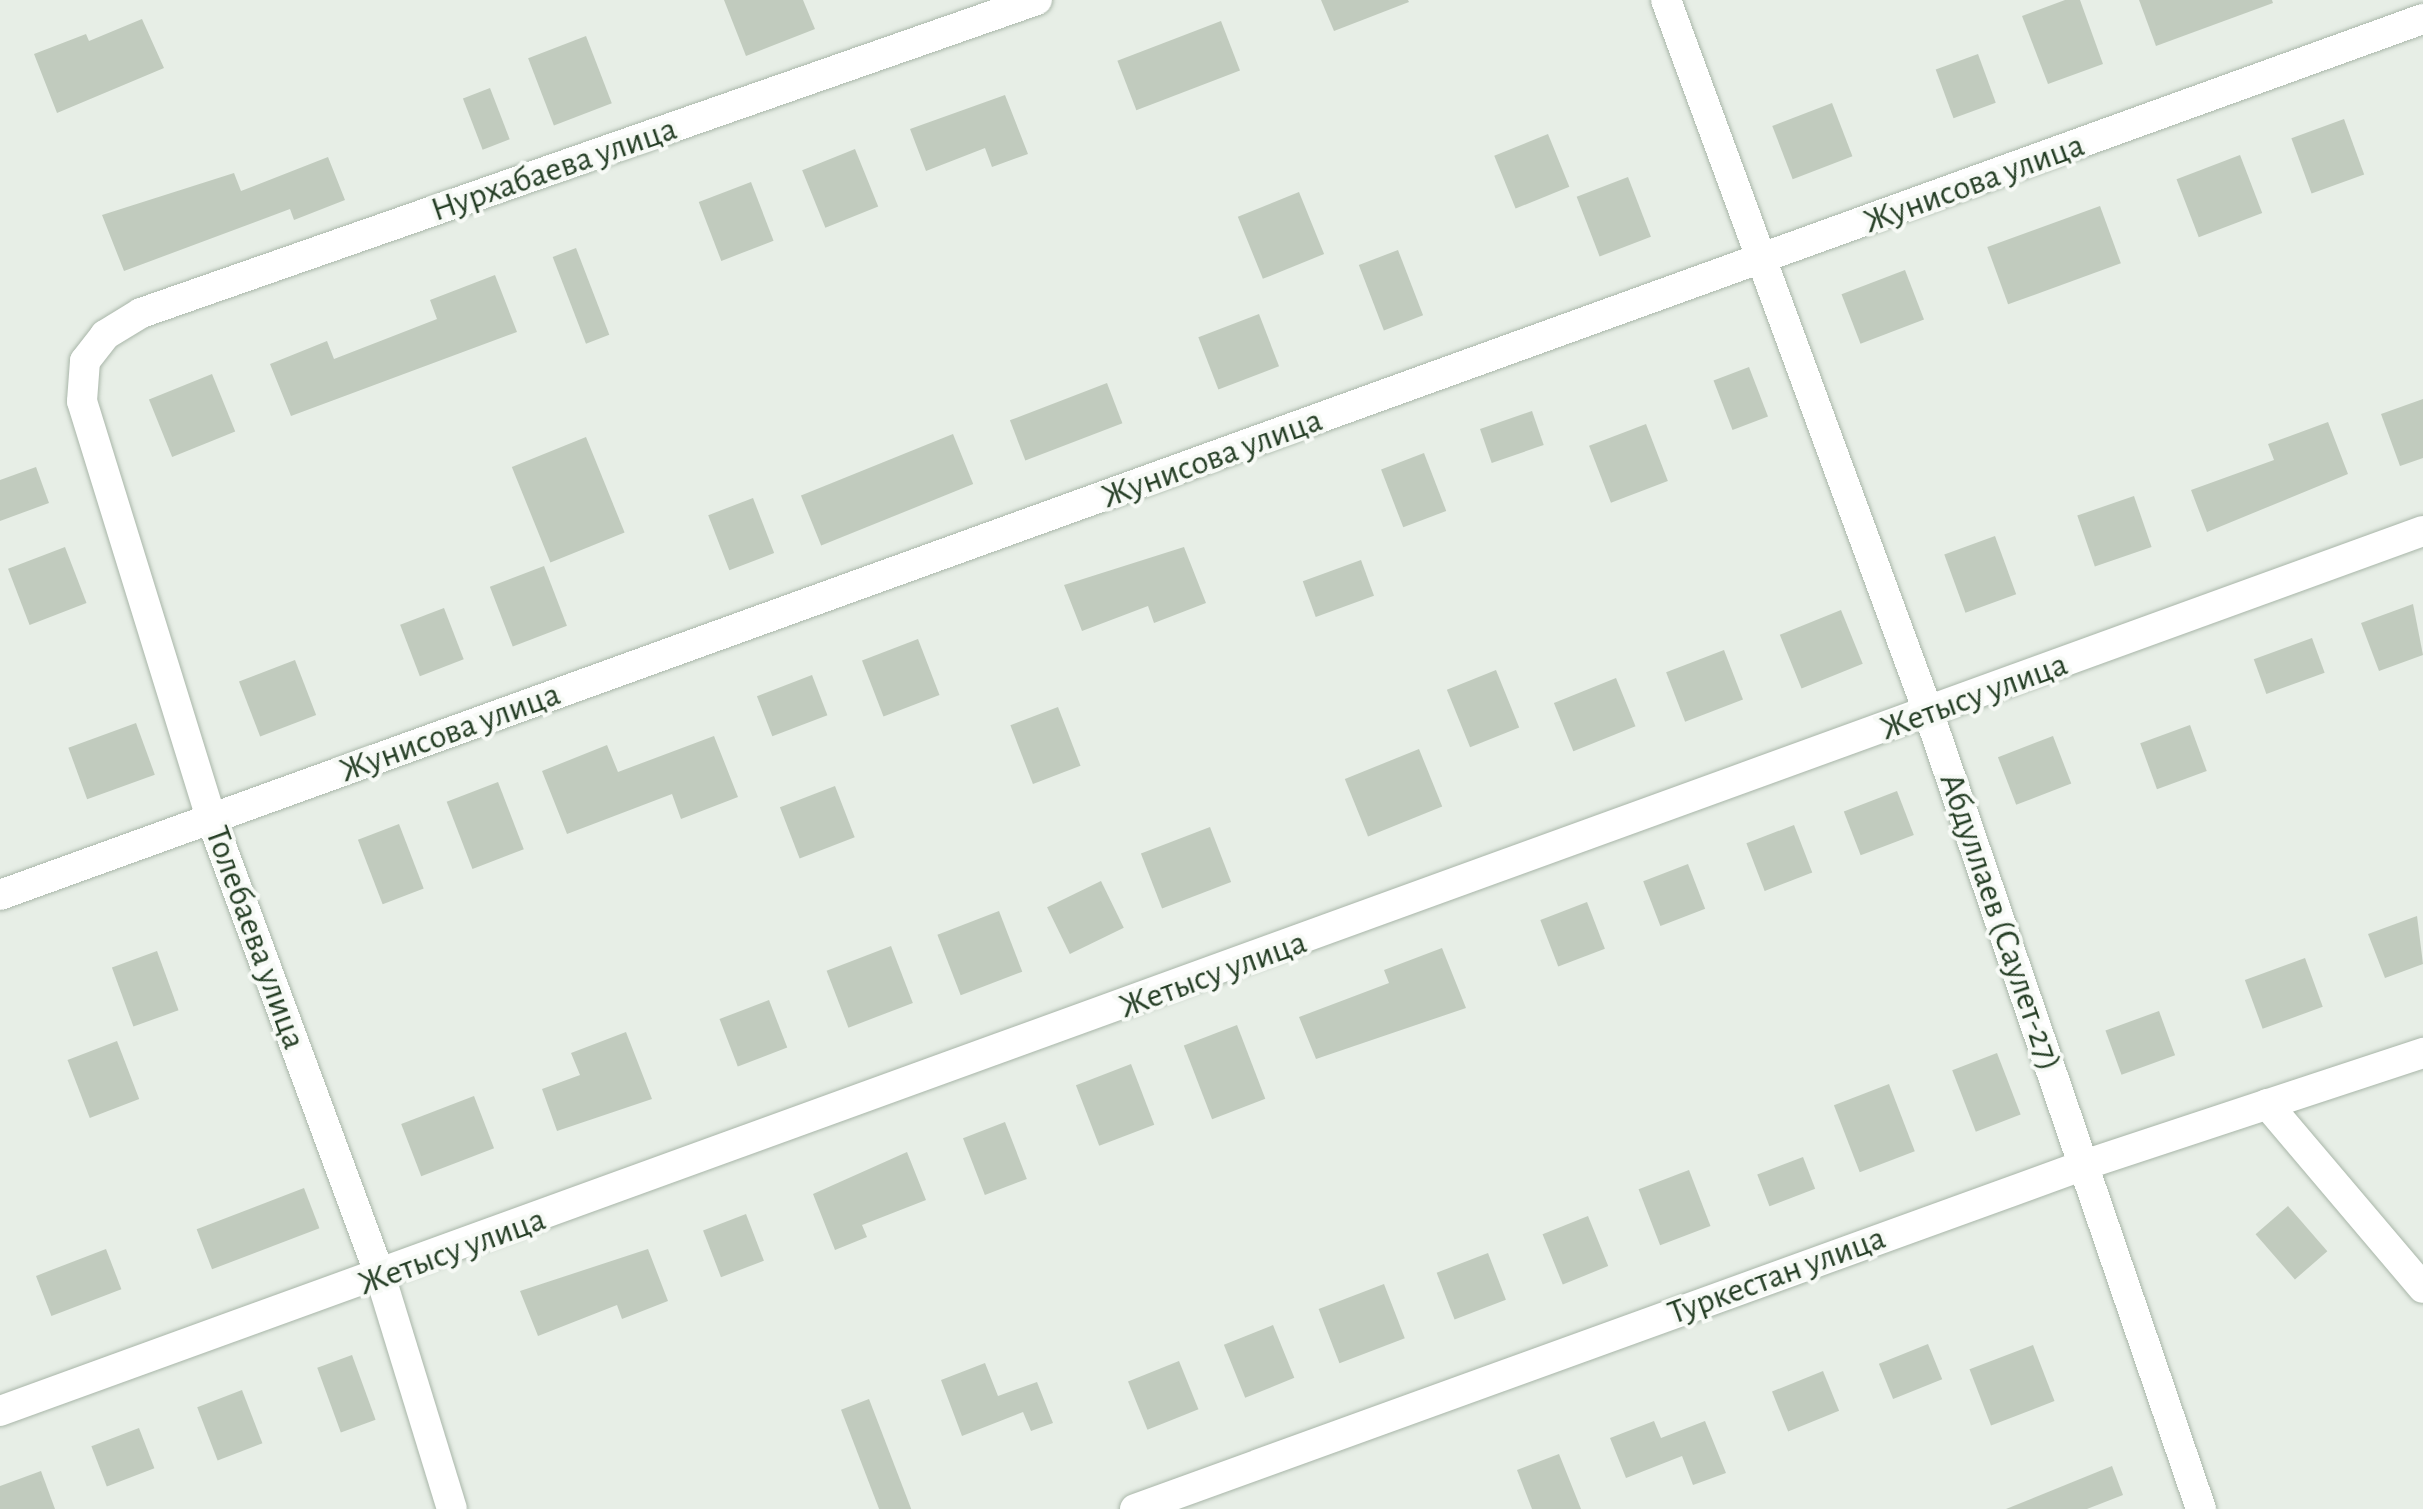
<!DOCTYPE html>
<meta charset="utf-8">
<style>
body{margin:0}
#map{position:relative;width:2423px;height:1509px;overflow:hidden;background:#e7eee6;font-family:"Alegreya Sans",sans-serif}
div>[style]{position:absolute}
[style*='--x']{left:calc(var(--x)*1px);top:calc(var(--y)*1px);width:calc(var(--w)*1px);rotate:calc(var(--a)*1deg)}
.building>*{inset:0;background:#c1cbbe;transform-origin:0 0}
.roads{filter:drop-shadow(0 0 2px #a9b6a9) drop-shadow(0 0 2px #a9b6a9)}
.minor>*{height:30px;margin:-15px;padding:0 15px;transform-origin:15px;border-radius:15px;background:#fff}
span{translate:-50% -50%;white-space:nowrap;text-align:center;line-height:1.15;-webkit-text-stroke:8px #f7faf6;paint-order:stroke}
.street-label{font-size:35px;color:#263f26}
</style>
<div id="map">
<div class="building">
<div style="clip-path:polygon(724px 0,803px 0,815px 29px,746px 56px)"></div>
<div style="clip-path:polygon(1321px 0,1408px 0,1409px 2px,1334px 31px)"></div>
<div style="clip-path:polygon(2065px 0,2080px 0,2103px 64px,2048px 84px,2022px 16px)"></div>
<div style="clip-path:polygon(2139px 0,2272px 0,2273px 3px,2156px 46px)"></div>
<div style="clip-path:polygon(142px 19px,164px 68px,57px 113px,34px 54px,86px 34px,89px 41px)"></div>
<div style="left:1221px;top:21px;width:53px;height:111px;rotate:69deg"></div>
<div style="left:586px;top:36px;width:72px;height:62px;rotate:69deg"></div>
<div style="left:1978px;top:54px;width:52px;height:45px;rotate:70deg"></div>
<div style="left:490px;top:88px;width:55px;height:29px;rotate:69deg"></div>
<div style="clip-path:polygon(1005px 95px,1028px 154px,992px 167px,985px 148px,926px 171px,910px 129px)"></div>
<div style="left:1832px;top:103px;width:57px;height:64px;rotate:69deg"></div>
<div style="left:2344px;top:119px;width:59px;height:56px;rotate:70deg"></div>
<div style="left:1548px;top:134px;width:57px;height:58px;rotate:68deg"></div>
<div style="left:855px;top:149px;width:62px;height:57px;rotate:68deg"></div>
<div style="left:2240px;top:155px;width:62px;height:68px;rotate:69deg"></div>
<div style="clip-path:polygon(328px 157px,345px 200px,294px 220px,290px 209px,124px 271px,102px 215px,234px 173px,241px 191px)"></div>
<div style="left:1628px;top:177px;width:64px;height:55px;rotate:69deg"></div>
<div style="left:751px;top:182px;width:63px;height:56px;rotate:69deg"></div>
<div style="left:1299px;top:192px;width:67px;height:66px;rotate:68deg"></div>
<div style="left:2100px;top:206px;width:61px;height:120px;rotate:70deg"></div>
<div style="left:576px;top:248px;width:93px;height:25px;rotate:69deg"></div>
<div style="left:1398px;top:250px;width:70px;height:42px;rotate:69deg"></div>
<div style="left:1905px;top:270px;width:53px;height:68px;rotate:69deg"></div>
<div style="clip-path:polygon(495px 275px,517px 332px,291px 416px,270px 364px,327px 341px,334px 359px,437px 319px,430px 300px)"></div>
<div style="left:1259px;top:314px;width:56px;height:65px;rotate:69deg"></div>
<div style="left:1749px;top:367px;width:53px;height:38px;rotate:69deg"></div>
<div style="left:212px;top:374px;width:62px;height:68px;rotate:68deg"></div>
<div style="left:1107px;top:383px;width:43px;height:104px;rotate:69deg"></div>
<div style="clip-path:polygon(2423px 399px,2423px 458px,2400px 466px,2381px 414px)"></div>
<div style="left:1532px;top:411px;width:36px;height:55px;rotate:71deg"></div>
<div style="clip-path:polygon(2328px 422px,2348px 474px,2207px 532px,2191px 490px,2274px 460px,2268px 444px)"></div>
<div style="left:1646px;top:424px;width:61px;height:61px;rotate:69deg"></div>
<div style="left:953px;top:434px;width:54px;height:164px;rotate:68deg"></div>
<div style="left:586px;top:437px;width:103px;height:80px;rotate:68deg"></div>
<div style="left:1424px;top:453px;width:62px;height:46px;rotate:69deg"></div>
<div style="clip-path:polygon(36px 467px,49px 503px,0 521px,0 480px)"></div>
<div style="left:2134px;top:496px;width:54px;height:60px;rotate:71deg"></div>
<div style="left:753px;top:498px;width:59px;height:48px;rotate:69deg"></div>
<div style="left:1995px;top:536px;width:62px;height:54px;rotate:70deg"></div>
<div style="left:65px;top:547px;width:60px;height:61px;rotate:69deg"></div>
<div style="clip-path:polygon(1184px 547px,1206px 603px,1154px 623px,1148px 606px,1082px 631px,1064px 585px)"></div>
<div style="left:1361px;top:560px;width:38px;height:62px;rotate:70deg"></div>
<div style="left:544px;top:566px;width:64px;height:58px;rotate:69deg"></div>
<div style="clip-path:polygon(2413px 604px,2423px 655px,2379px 671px,2361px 623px)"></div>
<div style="left:444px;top:608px;width:55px;height:47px;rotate:69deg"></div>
<div style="left:1841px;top:610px;width:58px;height:66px;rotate:68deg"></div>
<div style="left:2312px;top:638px;width:37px;height:62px;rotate:70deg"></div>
<div style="left:918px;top:639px;width:60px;height:60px;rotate:69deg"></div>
<div style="left:1724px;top:650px;width:53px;height:62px;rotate:69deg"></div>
<div style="left:295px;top:660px;width:59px;height:60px;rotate:69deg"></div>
<div style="left:1496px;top:670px;width:62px;height:53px;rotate:68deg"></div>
<div style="left:812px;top:675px;width:43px;height:59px;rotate:69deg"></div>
<div style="left:1616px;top:678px;width:52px;height:67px;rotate:68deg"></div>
<div style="left:1058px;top:707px;width:63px;height:51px;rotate:69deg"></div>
<div style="left:136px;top:723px;width:55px;height:72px;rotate:70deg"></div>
<div style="left:2190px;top:725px;width:49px;height:53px;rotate:70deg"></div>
<div style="clip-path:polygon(714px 736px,738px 797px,681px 819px,672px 794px,567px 834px,542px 771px,607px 745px,618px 772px)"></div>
<div style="left:2053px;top:736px;width:51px;height:59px;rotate:69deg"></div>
<div style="left:1419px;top:749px;width:62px;height:80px;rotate:68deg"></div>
<div style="left:498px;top:782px;width:72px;height:55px;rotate:69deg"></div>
<div style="left:835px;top:786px;width:55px;height:59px;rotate:69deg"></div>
<div style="left:1897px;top:791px;width:47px;height:57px;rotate:69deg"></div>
<div style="left:399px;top:824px;width:69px;height:44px;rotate:69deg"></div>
<div style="left:1794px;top:825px;width:51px;height:51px;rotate:69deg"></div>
<div style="left:1210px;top:827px;width:59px;height:74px;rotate:69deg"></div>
<div style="left:1688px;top:864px;width:48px;height:48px;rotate:69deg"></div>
<div style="left:1101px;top:881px;width:52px;height:60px;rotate:64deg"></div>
<div style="left:1587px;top:902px;width:50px;height:50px;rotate:69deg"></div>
<div style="left:999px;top:911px;width:65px;height:66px;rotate:69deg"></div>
<div style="clip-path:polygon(2417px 916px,2423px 964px,2385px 978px,2368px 934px)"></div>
<div style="left:891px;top:946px;width:61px;height:69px;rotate:69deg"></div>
<div style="clip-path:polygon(1442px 948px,1466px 1008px,1316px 1059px,1299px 1017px,1389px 983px,1384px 970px)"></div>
<div style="left:157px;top:951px;width:63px;height:48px;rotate:70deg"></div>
<div style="left:2305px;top:958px;width:52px;height:64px;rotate:70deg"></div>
<div style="left:769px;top:1000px;width:51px;height:53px;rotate:69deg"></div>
<div style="left:2159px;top:1011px;width:47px;height:57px;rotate:70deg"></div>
<div style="left:1237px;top:1025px;width:79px;height:57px;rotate:69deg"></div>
<div style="clip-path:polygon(626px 1032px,652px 1099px,557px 1131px,542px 1089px,580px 1075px,571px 1053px)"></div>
<div style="left:117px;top:1041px;width:62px;height:53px;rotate:69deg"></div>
<div style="left:1997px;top:1053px;width:66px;height:48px;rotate:69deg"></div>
<div style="left:1131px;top:1064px;width:65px;height:59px;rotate:69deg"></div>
<div style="left:1889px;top:1084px;width:72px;height:59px;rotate:69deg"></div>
<div style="left:474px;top:1096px;width:56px;height:78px;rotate:69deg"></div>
<div style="left:1005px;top:1122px;width:61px;height:45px;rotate:69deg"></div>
<div style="clip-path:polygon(907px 1152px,926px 1200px,862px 1225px,867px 1237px,835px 1250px,813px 1194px)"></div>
<div style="left:1803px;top:1157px;width:34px;height:49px;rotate:69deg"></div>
<div style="left:1689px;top:1170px;width:60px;height:54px;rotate:69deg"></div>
<div style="left:304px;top:1188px;width:43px;height:115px;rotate:69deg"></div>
<div style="left:2288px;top:1206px;width:60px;height:43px;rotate:49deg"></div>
<div style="left:746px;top:1214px;width:50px;height:46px;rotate:69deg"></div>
<div style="left:1588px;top:1216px;width:54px;height:49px;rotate:68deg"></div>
<div style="left:106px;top:1249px;width:43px;height:75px;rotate:69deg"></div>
<div style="clip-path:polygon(648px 1249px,668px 1301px,622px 1319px,617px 1305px,538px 1336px,520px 1291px)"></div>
<div style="left:1488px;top:1253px;width:50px;height:55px;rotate:69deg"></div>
<div style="left:1384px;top:1284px;width:58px;height:70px;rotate:69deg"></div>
<div style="left:1273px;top:1325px;width:57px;height:53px;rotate:68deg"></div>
<div style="left:1928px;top:1344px;width:38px;height:53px;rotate:68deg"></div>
<div style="left:2033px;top:1345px;width:60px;height:68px;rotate:69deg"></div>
<div style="left:352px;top:1355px;width:69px;height:37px;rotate:70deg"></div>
<div style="left:1179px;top:1361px;width:52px;height:55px;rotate:68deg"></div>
<div style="clip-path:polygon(985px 1363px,998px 1396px,1037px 1382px,1053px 1423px,1031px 1431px,1023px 1412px,962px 1436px,941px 1380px)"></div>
<div style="left:1823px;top:1371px;width:43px;height:55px;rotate:68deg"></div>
<div style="left:242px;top:1390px;width:57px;height:48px;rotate:69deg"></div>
<div style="left:869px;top:1399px;width:118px;height:30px;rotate:69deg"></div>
<div style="clip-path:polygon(1654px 1421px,1661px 1438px,1705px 1421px,1726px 1473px,1693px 1485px,1682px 1456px,1626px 1478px,1610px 1438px)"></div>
<div style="left:139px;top:1428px;width:43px;height:51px;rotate:69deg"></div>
<div style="clip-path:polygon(1559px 1454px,1581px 1509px,1532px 1509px,1517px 1470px)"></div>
<div style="clip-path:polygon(2112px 1466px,2123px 1495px,2087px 1509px,2006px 1509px)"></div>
<div style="clip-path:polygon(41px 1471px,55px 1509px,0 1509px,0 1486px)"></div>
</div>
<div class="roads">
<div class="minor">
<div style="--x:1666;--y:0;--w:761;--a:69.78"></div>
<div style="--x:1929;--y:714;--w:840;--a:71.11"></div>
<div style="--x:0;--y:895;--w:2576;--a:-19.88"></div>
<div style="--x:2267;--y:1104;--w:241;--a:49.7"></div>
<div style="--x:0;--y:1411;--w:2578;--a:-19.96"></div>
<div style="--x:452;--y:1509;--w:242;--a:-107.1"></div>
<div style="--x:381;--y:1278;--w:490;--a:-110.3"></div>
<div style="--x:211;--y:818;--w:436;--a:-107.2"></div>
<div style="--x:82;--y:401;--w:40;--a:-85.7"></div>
<div style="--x:85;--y:361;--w:33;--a:-52"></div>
<div style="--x:105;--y:335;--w:42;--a:-31.4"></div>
<div style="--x:141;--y:313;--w:949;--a:-19.26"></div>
<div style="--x:1135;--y:1509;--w:1009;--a:-19.92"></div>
<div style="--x:2084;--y:1165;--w:357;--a:-18.3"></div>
</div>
</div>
<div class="street-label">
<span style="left:554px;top:170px;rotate:-19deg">Нурхабаева улица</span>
<span style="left:1974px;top:184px;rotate:-20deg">Жунисова улица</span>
<span style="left:1212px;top:459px;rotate:-20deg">Жунисова улица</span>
<span style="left:1974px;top:697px;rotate:-20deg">Жетысу улица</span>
<span style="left:450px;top:733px;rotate:-20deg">Жунисова улица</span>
<span style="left:2000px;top:922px;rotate:71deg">Абдуллаев (Саулет-27)</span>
<span style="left:255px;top:938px;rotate:70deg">Толебаева улица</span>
<span style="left:1213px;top:975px;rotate:-20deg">Жетысу улица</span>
<span style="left:452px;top:1252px;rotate:-20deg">Жетысу улица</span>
<span style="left:1777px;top:1276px;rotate:-20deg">Туркестан улица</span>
</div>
</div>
